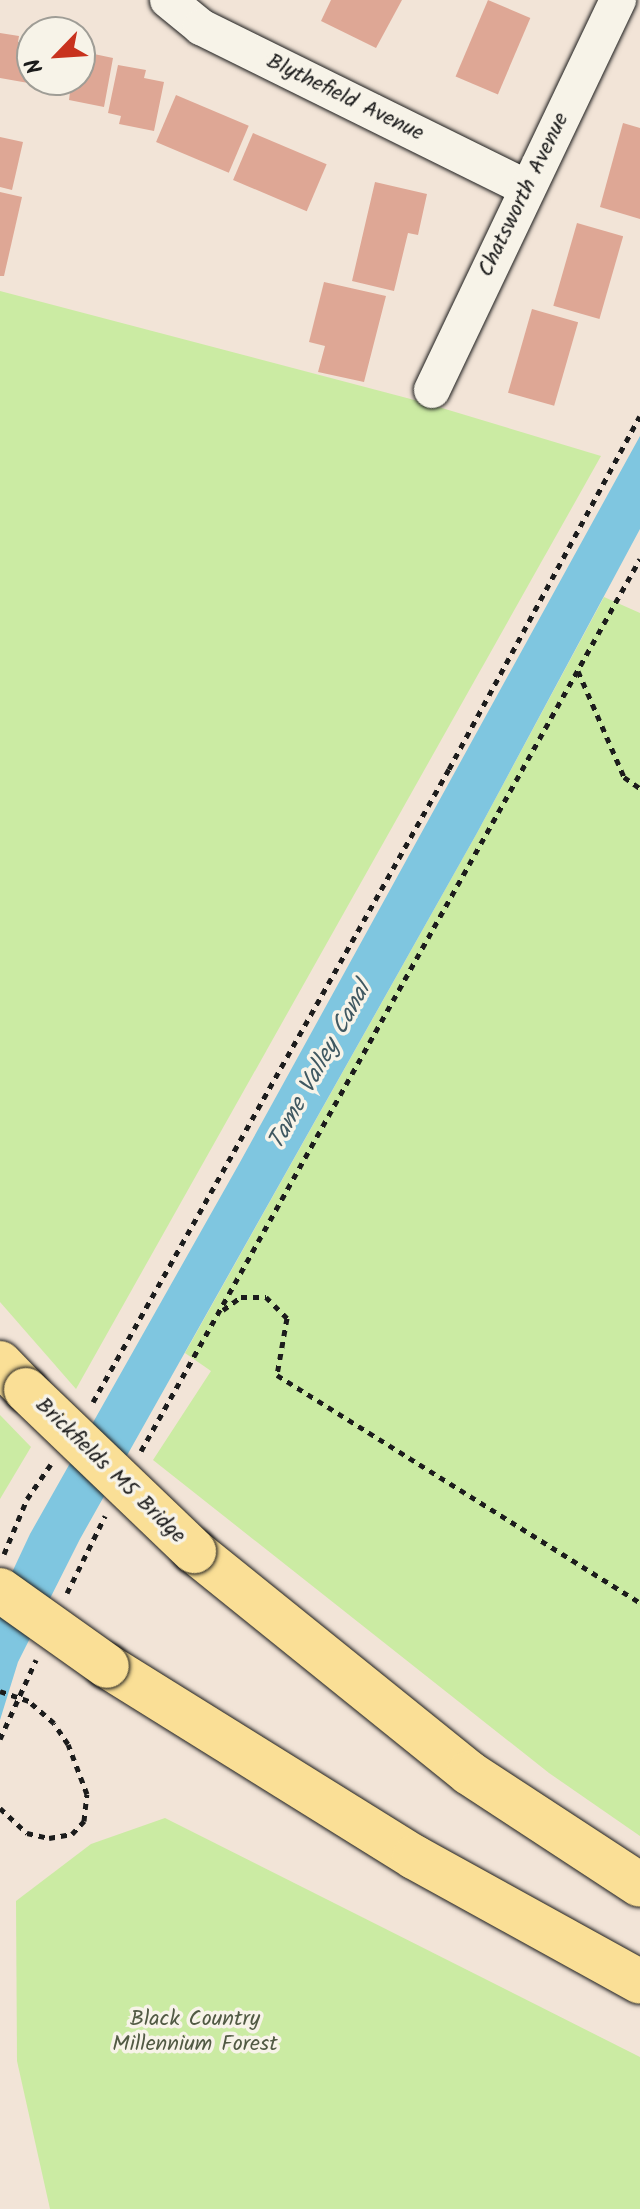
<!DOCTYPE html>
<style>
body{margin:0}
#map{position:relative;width:640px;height:2209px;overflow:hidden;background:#f2e4d7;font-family:Kalam,sans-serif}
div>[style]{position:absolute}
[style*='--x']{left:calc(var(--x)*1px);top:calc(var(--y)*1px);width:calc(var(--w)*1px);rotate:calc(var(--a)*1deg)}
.green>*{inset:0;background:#cbeba3}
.water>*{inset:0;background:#7fc6e0}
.building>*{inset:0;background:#dea795;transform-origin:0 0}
.path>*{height:5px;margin-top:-2.5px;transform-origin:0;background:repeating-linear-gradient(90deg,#1c1c1c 0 6px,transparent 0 12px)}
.roads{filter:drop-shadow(0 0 2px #1c1c1c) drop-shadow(0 0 2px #1c1c1c)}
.minor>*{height:36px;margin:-18px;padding:0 18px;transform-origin:18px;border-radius:18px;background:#f7f3e8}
.motorway>*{height:44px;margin:-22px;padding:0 22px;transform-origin:22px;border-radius:22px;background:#fadf96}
.path-bridge>*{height:5px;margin-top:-2.5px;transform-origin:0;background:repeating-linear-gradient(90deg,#1c1c1c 0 6px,transparent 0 12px)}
.bridges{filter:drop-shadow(0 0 2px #1c1c1c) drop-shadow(0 0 2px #1c1c1c)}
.motorway-bridge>*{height:44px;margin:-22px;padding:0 22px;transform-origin:22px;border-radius:22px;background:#fadf96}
span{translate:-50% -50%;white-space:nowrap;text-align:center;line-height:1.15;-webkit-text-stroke:7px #f7f3e8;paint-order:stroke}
.street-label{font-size:22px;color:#1c1c1c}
.park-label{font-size:22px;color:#515a44}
.water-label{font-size:24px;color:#3f5861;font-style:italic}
.north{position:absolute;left:16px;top:16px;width:80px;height:80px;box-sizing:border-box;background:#f7f3e8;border:2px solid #9f9d96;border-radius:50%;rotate:245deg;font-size:22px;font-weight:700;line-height:32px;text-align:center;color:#1c1c1c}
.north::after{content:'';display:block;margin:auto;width:28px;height:36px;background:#c8321e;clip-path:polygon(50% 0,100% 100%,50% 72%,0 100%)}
</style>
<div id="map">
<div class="green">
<div style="clip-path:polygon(0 291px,422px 402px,601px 456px,76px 1389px,0 1302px)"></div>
<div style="clip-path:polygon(604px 597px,640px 613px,640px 1836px,549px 1773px,153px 1460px,211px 1371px,185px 1353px,477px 833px)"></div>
<div style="clip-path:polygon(0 1415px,31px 1447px,0 1499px)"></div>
<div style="clip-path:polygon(165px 1818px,640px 2057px,640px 2209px,50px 2209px,17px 2061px,16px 1901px,91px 1844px)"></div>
</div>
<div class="water">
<div style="clip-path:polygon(640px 436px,640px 529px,477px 833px,80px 1539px,18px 1662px,0 1720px,0 1598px,30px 1534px,239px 1164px)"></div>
</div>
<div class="building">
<div style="clip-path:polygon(331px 0,402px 0,376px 48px,321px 21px)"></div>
<div style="left:488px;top:0;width:46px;height:83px;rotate:23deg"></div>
<div style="clip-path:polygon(0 33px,19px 36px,18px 42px,32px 45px,32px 80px,52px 80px,51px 87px,0 78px)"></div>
<div style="clip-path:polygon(80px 43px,95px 46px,94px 54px,113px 58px,104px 107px,69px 100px,70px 92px,58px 89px,59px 80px,80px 80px)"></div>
<div style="clip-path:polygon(118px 65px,146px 70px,144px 78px,164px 82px,154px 131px,119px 124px,121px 116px,108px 113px)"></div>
<div style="left:176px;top:95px;width:79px;height:51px;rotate:23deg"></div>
<div style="clip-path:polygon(623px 123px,640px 128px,640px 219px,600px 207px)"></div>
<div style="left:253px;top:133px;width:80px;height:51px;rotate:23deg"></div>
<div style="clip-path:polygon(0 137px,23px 142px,12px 190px,0 187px)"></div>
<div style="clip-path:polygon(375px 182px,427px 194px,418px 235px,408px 233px,394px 291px,352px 281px)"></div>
<div style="clip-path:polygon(0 192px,22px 197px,4px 276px,0 276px)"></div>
<div style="left:577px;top:223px;width:48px;height:86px;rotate:16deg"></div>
<div style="clip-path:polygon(324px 282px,386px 296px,364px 382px,318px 372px,325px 346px,309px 342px)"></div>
<div style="left:532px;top:309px;width:48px;height:87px;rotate:16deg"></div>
</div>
<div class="path">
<div style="--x:578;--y:671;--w:116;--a:66.5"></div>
<div style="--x:624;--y:777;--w:19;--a:35"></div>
<div style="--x:223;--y:1310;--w:22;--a:-36"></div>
<div style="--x:241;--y:1297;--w:25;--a:0"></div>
<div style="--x:266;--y:1297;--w:30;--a:45"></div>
<div style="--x:287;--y:1318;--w:58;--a:100"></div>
<div style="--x:277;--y:1375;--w:429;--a:32.1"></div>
<div style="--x:93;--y:1402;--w:726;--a:-60.65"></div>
<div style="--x:449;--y:769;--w:401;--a:-61.6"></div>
<div style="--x:141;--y:1451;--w:1022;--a:-60.78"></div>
<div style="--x:4;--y:1554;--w:60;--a:-67.3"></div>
<div style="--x:27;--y:1499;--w:42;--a:-55.6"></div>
<div style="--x:67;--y:1593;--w:86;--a:-63.7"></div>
<div style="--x:0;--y:1739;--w:87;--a:-65.5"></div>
<div style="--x:0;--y:1808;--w:37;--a:43"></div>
<div style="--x:27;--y:1833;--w:23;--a:13"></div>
<div style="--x:49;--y:1838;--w:23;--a:-10"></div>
<div style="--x:72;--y:1834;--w:18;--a:-47"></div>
<div style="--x:84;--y:1821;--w:27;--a:-84"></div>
<div style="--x:87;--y:1794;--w:53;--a:-110.8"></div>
<div style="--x:68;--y:1744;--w:25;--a:-124"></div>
<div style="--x:54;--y:1723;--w:33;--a:-139"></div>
</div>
<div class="roads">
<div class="minor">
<div style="--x:168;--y:0;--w:43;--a:39.3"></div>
<div style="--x:201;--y:27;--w:364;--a:26.3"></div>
<div style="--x:432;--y:390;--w:432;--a:-64.5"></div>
</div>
<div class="motorway">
<div style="--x:0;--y:1363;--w:37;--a:46"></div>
<div style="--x:194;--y:1551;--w:353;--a:38.9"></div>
<div style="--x:469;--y:1773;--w:204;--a:33.2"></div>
<div style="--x:107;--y:1666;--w:362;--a:31.9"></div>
<div style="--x:414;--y:1857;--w:258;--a:28.9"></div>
</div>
</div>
<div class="path-bridge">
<div style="--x:0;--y:1691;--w:31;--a:19"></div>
</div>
<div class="bridges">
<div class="motorway-bridge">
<div style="--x:26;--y:1390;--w:233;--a:43.8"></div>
<div style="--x:0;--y:1590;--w:131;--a:35.4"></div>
</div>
</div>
<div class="street-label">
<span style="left:345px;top:98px;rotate:26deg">Blythefield Avenue</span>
<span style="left:524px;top:195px;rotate:-64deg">Chatsworth Avenue</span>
<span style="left:110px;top:1471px;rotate:44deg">Brickfields M5 Bridge</span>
</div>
<div class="park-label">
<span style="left:195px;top:2032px">Black Country<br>Millennium Forest</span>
</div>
<div class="water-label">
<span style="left:320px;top:1066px;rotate:-61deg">Tame Valley Canal</span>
</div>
<div class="north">N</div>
</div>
